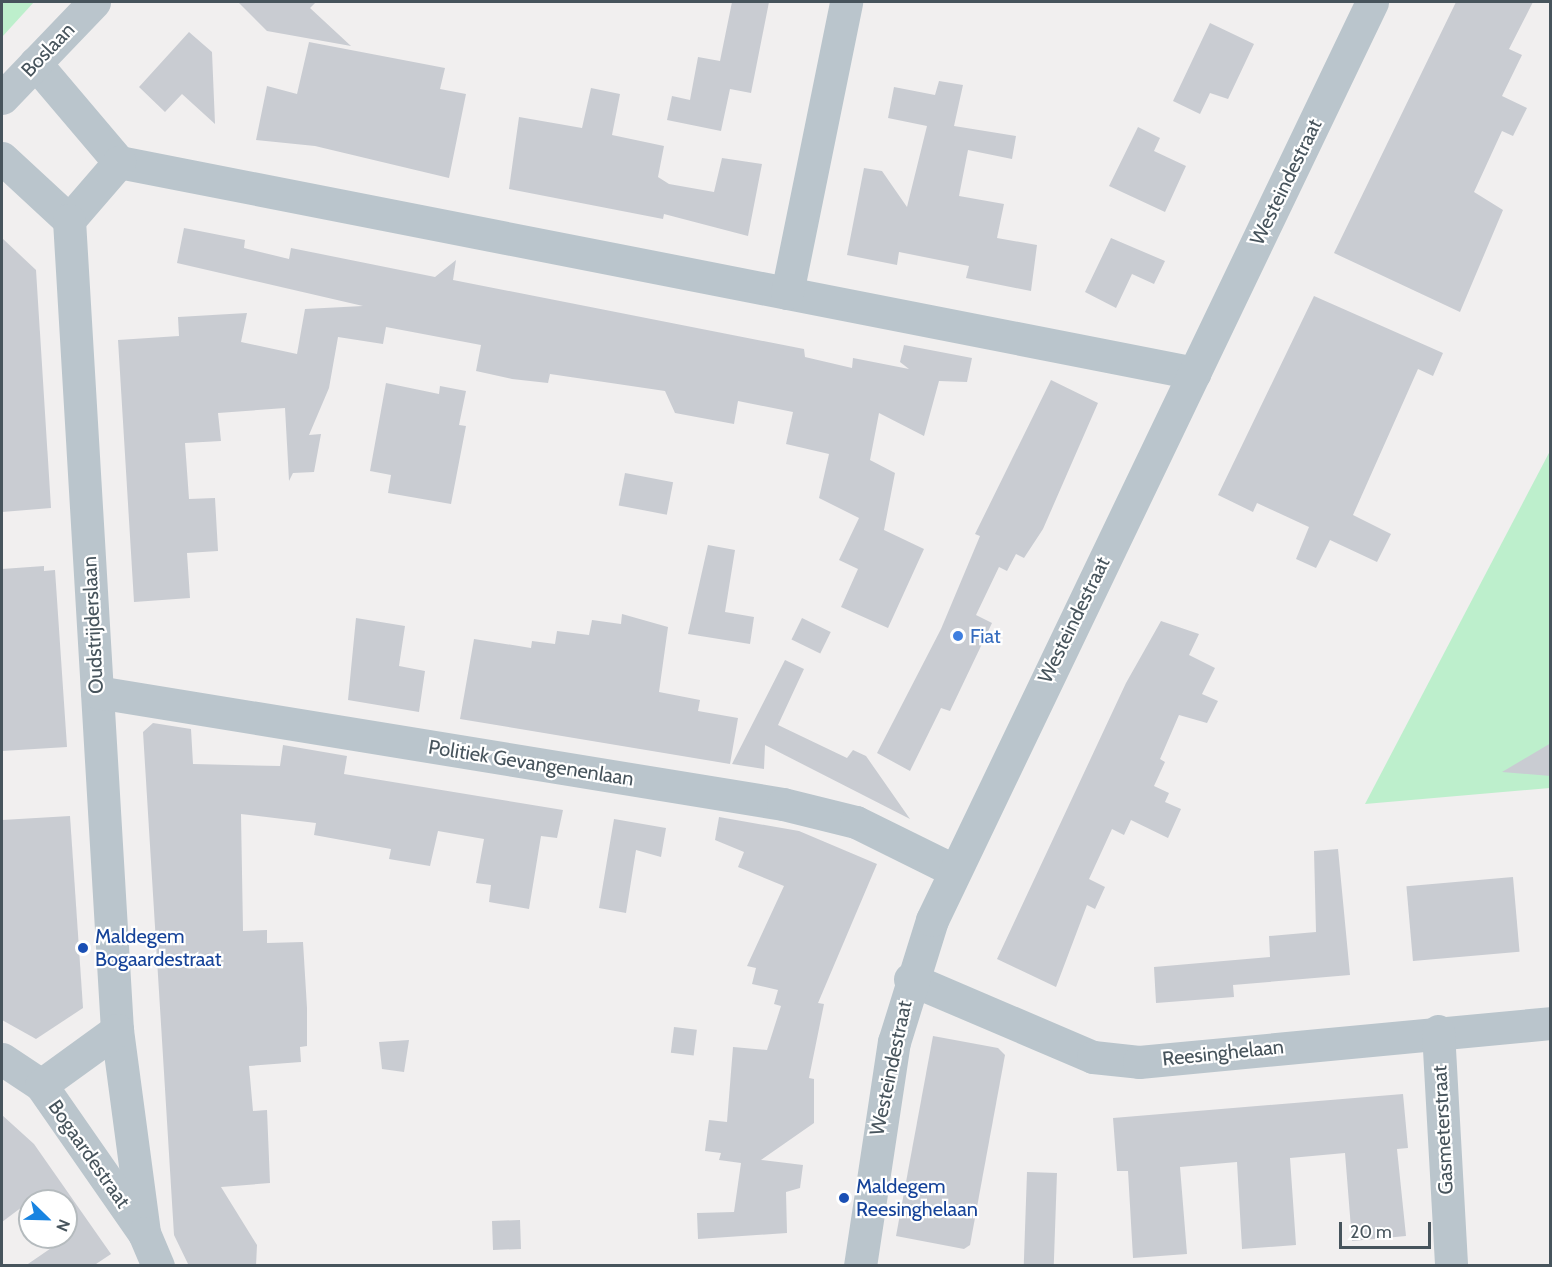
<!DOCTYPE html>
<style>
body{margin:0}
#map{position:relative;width:1552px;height:1267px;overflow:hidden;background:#f1efef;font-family:Cabin,sans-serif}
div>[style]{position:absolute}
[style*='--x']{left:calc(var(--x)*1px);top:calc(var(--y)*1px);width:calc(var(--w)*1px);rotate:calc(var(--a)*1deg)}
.green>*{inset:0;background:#bdefcc}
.building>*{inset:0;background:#c9ccd2;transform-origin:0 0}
.minor>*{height:33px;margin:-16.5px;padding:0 16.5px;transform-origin:16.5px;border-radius:16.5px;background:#bac5cc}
.dots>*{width:16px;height:16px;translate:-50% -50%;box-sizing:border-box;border:3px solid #fff;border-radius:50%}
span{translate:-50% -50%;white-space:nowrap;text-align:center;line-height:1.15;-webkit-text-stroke:4.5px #fff;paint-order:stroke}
.street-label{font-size:20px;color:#47545c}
.shop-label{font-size:20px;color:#366cbe}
.left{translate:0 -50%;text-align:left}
.transit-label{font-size:20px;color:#164399}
.frame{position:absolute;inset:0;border:3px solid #47545c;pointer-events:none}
.north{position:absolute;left:18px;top:1189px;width:60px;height:60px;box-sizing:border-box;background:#fff;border:2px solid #b5bbbe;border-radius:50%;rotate:113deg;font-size:16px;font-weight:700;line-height:24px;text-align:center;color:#47545c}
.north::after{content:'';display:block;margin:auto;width:21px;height:27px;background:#1984e1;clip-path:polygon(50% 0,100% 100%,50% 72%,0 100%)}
.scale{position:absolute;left:1339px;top:1222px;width:92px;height:27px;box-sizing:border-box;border:3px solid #47545c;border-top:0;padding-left:8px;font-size:18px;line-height:21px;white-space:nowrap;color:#47545c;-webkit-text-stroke:4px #fff;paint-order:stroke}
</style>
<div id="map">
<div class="green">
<div style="clip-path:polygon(2px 2px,34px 2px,2px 37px)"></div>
<div style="clip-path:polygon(1550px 451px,1550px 788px,1365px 804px)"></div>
</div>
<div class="building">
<div style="clip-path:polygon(238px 2px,316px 2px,310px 8px,351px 46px,267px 31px)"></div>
<div style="clip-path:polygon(732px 2px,769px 2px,751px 93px,730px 89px,721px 131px,667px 120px,672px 96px,690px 100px,698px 57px,720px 61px)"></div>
<div style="clip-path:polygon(1456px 2px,1533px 2px,1509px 49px,1522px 55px,1502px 96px,1527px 108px,1513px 136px,1502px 131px,1474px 192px,1503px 210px,1460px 312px,1334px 253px)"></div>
<div style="clip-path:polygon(1210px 23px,1254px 44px,1228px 99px,1210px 93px,1200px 114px,1173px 101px)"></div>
<div style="clip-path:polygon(189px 32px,212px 52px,215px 124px,182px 94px,165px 112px,139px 87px)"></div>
<div style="clip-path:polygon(309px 42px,445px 68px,440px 89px,466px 94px,449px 178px,315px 146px,256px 140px,267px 86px,297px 94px)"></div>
<div style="clip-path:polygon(939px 81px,963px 85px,954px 126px,1016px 136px,1012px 159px,968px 150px,959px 196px,1004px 204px,997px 238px,1037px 245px,1031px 291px,966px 278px,969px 266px,899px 252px,897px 265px,847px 255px,864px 168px,882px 171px,907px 207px,927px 126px,888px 118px,894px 87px,935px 95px)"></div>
<div style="clip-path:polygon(591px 88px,620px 94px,612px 135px,664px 146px,658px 177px,669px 184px,714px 192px,722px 158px,762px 164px,748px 236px,664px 214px,663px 219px,509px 189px,519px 117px,582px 128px)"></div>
<div style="clip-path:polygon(1138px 127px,1160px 138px,1154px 151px,1186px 166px,1165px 212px,1109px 186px)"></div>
<div style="clip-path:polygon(184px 228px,245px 240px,244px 248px,289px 259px,291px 248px,435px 277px,456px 260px,453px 280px,804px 349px,805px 357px,852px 368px,853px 358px,909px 369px,900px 362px,904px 345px,972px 358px,967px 382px,939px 381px,924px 436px,879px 413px,870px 460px,895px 473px,884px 530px,924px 549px,888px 628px,841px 607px,858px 569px,839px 560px,859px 518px,819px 498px,829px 454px,786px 444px,793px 412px,738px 401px,734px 424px,675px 413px,665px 391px,550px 374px,548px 383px,512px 379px,476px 371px,481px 345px,386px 327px,383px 344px,338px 337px,329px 388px,309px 435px,321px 434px,314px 472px,293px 473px,289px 481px,285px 408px,218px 413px,221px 441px,185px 443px,189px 499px,215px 498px,218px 551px,187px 553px,190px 598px,134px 602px,118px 340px,179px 336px,178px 317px,247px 313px,241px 342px,297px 354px,305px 309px,363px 306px,177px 263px)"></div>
<div style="clip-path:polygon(2px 238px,36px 270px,51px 508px,2px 512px)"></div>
<div style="clip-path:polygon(1111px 238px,1165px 261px,1154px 284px,1132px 274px,1116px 308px,1085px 292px)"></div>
<div style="clip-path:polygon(1314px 296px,1443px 353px,1433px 376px,1418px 369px,1353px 515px,1391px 534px,1377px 562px,1330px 540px,1316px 568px,1296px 559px,1309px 527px,1257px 503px,1253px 512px,1218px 495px)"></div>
<div style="clip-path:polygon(1051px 380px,1098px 403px,1043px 529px,1024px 558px,1016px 554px,1007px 571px,999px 567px,976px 615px,992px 623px,950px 711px,941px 708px,910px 771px,877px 753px,941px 629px,980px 536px,975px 534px)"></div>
<div style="clip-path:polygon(386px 383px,439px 394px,440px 386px,466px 391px,459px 425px,466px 426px,451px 504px,388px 493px,391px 475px,370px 471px)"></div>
<div style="left:625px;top:473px;width:49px;height:33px;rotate:11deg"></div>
<div style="clip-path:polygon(708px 545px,735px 550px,725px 612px,754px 617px,750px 644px,688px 634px)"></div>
<div style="clip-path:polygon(44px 566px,44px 571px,55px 570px,67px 747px,2px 751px,2px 569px)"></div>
<div style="clip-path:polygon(622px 614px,668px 627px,659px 692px,700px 700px,698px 711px,738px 718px,730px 764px,460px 719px,474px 639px,531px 648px,532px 641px,555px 644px,557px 631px,589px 635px,592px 620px,621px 624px)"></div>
<div style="clip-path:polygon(356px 618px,405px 626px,399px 666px,425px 671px,419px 712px,348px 700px)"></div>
<div style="left:802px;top:618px;width:32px;height:24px;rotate:26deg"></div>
<div style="clip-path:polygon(1161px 621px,1199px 634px,1189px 655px,1215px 668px,1202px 694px,1218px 701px,1207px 723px,1179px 715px,1160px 759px,1165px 762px,1154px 786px,1169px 793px,1165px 802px,1181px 809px,1168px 838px,1131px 820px,1124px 835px,1112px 829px,1089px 879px,1105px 887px,1095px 909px,1087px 905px,1056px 987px,997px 959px,1126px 683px)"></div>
<div style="clip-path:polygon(785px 660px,804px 669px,778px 725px,847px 758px,853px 750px,866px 756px,910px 819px,765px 745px,764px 769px,732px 764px)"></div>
<div style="clip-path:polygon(153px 723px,191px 729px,193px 764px,280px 766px,283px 745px,347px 756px,344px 774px,563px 810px,557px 838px,541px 836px,529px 909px,489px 902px,491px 885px,476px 883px,484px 839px,438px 831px,430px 866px,389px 859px,391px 849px,314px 835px,316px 823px,241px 814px,243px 931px,267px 930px,267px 943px,303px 942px,307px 1008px,307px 1046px,300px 1047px,301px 1062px,249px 1066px,253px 1111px,267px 1110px,270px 1183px,221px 1187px,257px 1245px,256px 1266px,189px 1266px,174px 1235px,143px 732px)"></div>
<div style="clip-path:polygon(1551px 743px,1551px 776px,1502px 772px)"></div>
<div style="clip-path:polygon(70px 816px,83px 1008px,36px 1039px,2px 1020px,2px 820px)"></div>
<div style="clip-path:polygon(719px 817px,799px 831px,877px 864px,818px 1003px,824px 1004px,809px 1078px,814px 1079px,814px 1123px,761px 1160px,803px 1165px,800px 1188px,786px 1192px,787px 1233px,698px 1239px,697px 1213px,734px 1212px,741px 1163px,719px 1160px,721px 1153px,705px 1151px,709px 1120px,727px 1122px,733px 1047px,767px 1050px,781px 1006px,774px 1004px,778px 990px,752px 984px,756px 968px,747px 966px,784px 886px,738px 867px,744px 852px,715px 840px)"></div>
<div style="clip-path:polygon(614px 819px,666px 828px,661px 857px,636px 850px,626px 913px,599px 908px)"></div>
<div style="clip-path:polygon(1338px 849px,1350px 975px,1233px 985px,1234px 997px,1156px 1003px,1154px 967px,1270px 957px,1269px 936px,1316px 932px,1314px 851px)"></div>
<div style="left:1513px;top:877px;width:75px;height:107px;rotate:85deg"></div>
<div style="left:674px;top:1027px;width:23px;height:26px;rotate:7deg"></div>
<div style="clip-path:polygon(933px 1036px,998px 1048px,1005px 1055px,970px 1245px,964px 1249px,896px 1236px)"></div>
<div style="clip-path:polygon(409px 1040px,404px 1072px,382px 1069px,379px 1042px)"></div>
<div style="clip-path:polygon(1403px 1094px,1408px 1148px,1397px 1149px,1406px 1236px,1352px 1241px,1345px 1153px,1290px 1158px,1296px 1245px,1242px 1249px,1237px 1162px,1180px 1167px,1187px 1254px,1133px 1258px,1128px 1171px,1117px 1171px,1113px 1118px)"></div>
<div style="clip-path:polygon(2px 1115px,34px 1144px,111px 1254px,93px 1266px,25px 1266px,60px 1242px,56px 1237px,66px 1237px,66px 1201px,30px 1201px,2px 1222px)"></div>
<div style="left:1027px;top:1172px;width:30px;height:94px;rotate:2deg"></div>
<div style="left:520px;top:1220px;width:29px;height:28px;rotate:88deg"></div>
</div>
<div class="minor">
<div style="--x:35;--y:63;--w:130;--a:49.7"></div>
<div style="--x:119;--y:162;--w:1096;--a:11.1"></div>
<div style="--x:2;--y:98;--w:133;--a:-46.2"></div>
<div style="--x:2;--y:158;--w:91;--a:42.8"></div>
<div style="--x:69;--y:220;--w:77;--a:-49.2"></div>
<div style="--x:69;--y:220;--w:811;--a:86.61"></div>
<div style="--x:117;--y:1030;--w:205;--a:82.4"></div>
<div style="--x:787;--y:293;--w:297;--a:-78.5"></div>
<div style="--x:97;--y:692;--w:695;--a:9.27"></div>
<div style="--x:783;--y:804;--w:75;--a:13.9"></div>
<div style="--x:856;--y:822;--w:108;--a:26.3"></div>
<div style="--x:910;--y:979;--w:199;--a:23.1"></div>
<div style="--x:1093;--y:1057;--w:46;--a:6.2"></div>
<div style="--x:1139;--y:1062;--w:413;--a:-5.4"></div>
<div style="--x:1438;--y:1031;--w:235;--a:86.8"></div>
<div style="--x:2;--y:1059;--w:47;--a:33.7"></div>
<div style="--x:41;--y:1085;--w:180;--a:55.2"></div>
<div style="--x:144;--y:1233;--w:36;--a:67"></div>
<div style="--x:41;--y:1085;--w:94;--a:-35.9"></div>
<div style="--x:860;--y:1266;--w:227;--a:-81.4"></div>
<div style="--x:894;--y:1042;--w:128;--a:-72.7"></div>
<div style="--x:932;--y:920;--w:1018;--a:-64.39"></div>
</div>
<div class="dots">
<div style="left:958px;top:636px;background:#3f7fe0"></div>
<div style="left:83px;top:948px;background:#1a4fb4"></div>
<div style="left:844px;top:1198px;background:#1a4fb4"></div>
</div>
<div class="street-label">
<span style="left:48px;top:50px;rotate:-46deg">Boslaan</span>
<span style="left:1286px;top:182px;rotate:-64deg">Westeindestraat</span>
<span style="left:1074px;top:620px;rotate:-64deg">Westeindestraat</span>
<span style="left:93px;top:625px;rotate:-93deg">Oudstrijderslaan</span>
<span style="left:531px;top:763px;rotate:9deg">Politiek Gevangenenlaan</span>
<span style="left:1223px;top:1053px;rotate:-6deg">Reesinghelaan</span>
<span style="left:891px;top:1068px;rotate:-78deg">Westeindestraat</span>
<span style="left:1443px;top:1130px;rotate:-93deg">Gasmeterstraat</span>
<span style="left:89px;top:1154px;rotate:55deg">Bogaardestraat</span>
</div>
<div class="shop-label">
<span class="left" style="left:970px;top:636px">Fiat</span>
</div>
<div class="transit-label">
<span class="left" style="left:95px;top:948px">Maldegem<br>Bogaardestraat</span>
<span class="left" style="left:856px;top:1198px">Maldegem<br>Reesinghelaan</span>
</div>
<div class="frame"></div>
<div class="north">N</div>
<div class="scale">20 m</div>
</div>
